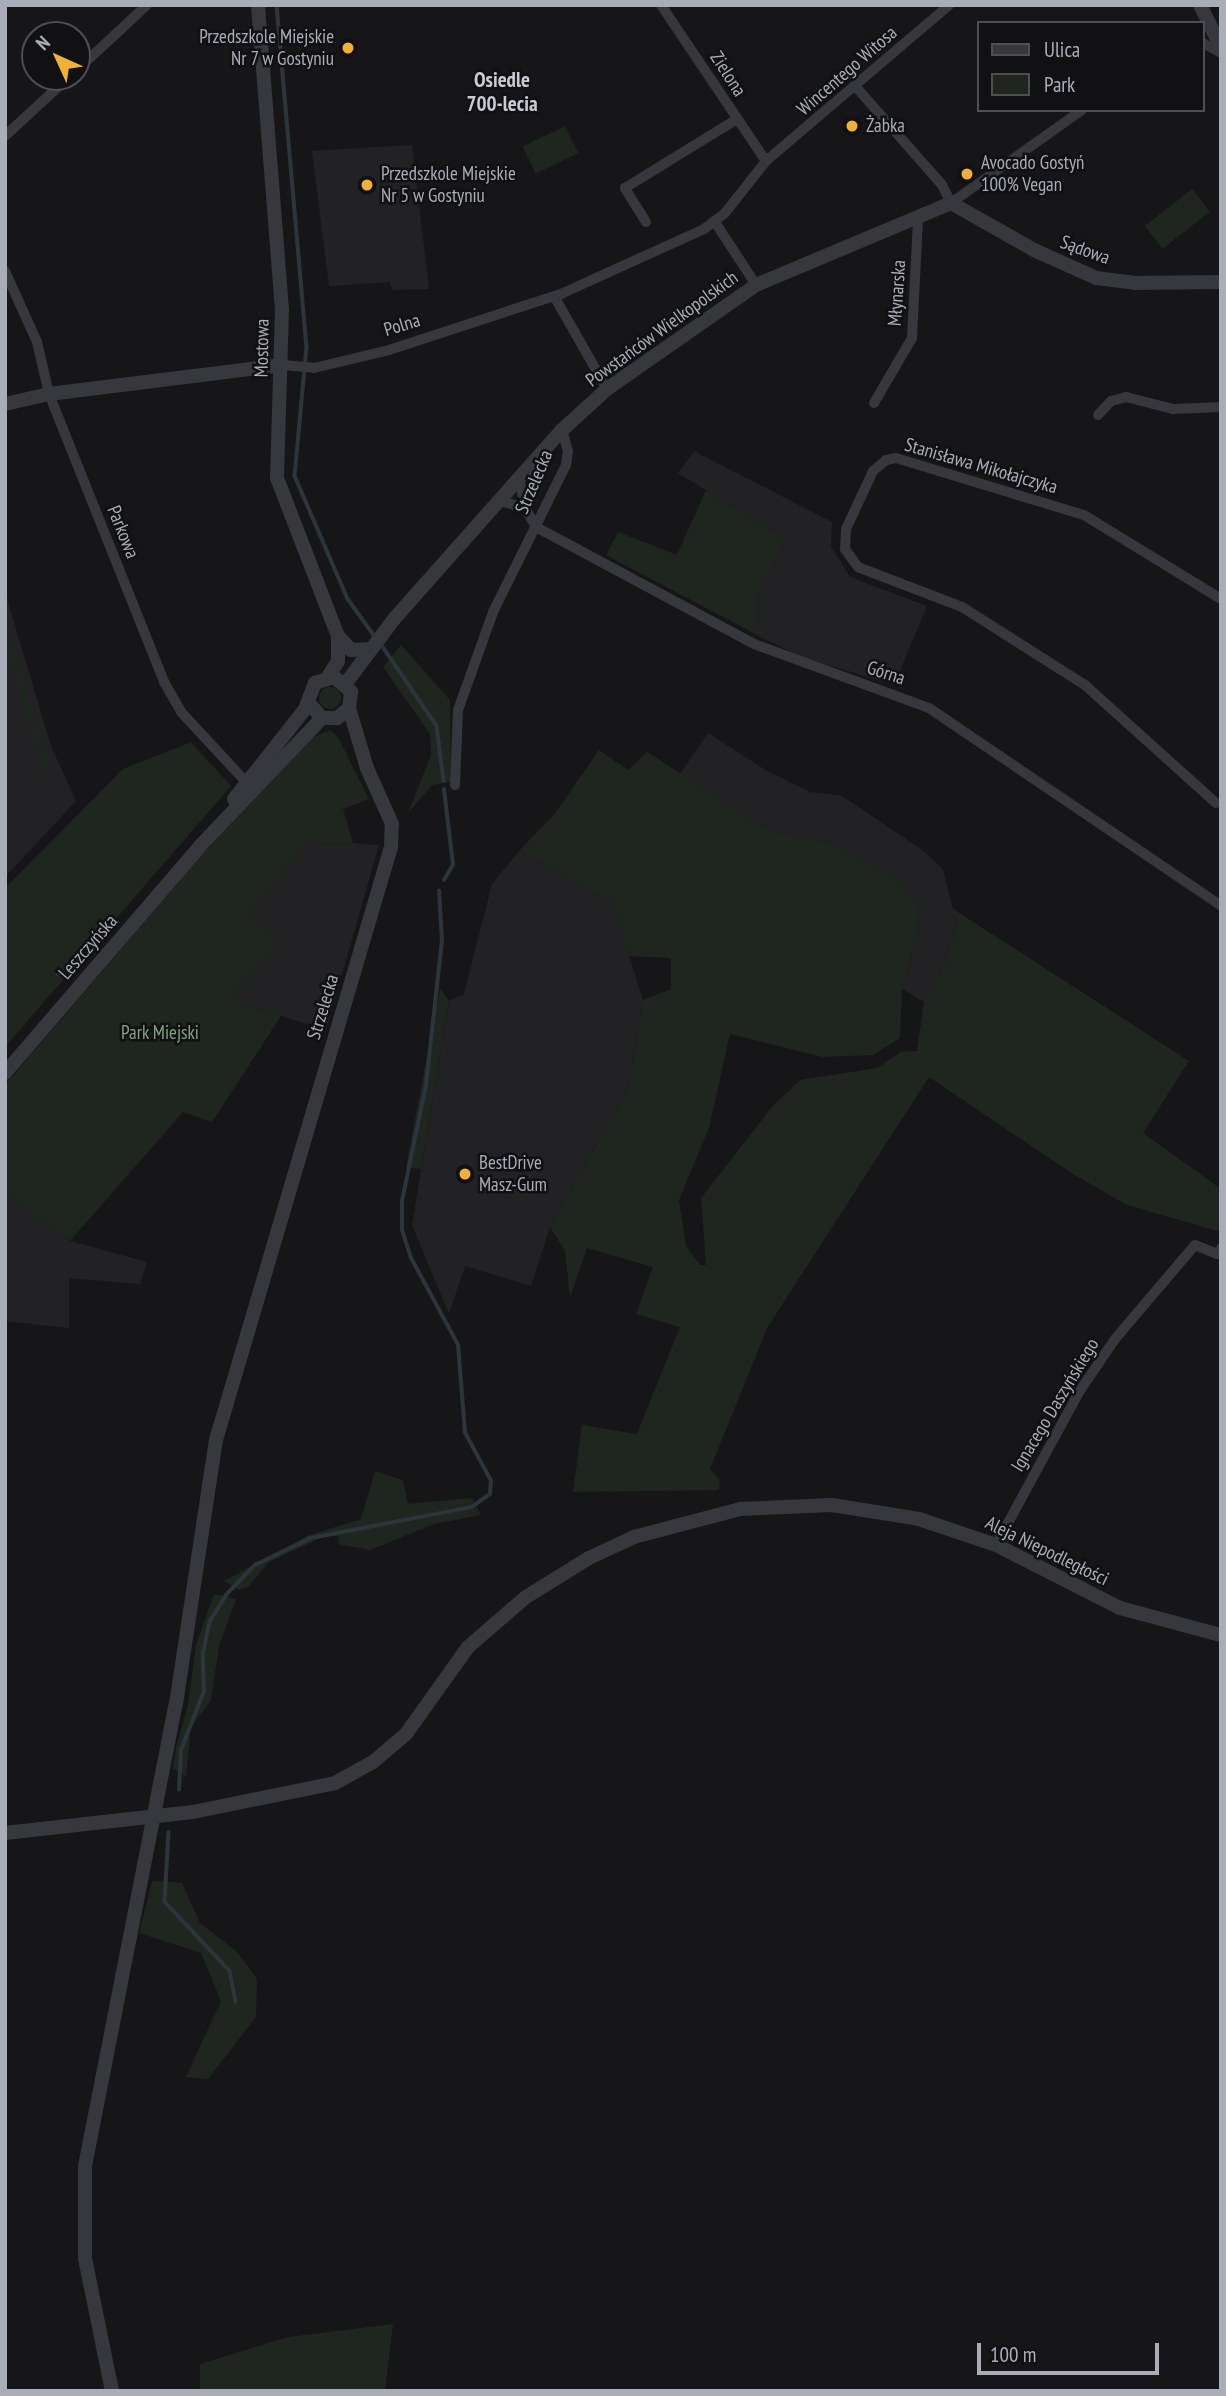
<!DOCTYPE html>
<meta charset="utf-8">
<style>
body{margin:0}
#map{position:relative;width:1226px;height:2396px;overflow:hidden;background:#161618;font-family:"PT Sans Narrow",sans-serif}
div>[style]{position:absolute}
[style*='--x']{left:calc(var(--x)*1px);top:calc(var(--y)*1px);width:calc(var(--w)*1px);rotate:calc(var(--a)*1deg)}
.built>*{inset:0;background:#222225}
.green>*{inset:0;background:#1e261f;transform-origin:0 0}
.round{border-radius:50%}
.stream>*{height:3.5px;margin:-1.75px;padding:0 1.75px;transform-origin:1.75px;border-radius:1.75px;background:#2c353c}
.minor>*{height:10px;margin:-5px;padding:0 5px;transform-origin:5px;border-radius:5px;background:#37383d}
.tertiary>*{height:14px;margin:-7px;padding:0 7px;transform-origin:7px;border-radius:7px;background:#37383d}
.dots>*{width:19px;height:19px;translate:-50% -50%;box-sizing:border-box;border:4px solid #111113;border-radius:50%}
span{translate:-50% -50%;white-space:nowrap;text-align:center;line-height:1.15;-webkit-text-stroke:5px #111113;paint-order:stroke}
.poi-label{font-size:19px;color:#a8adb8}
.right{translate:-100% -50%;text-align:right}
.left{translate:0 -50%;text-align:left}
.street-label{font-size:19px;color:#a8adb8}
.park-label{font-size:19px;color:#7fa381}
.neighbourhood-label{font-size:21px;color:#c9ccd4;font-weight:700}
.frame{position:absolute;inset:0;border:7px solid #a8adb8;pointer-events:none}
.legend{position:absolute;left:977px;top:21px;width:228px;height:91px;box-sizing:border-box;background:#111113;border:2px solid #4d4f55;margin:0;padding:9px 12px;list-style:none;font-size:21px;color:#a8adb8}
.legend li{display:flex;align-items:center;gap:14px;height:35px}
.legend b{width:35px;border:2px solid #4d4f55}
.north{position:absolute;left:21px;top:21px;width:70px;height:70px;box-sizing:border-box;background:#111113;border:2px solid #4d4f55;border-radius:50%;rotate:315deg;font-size:19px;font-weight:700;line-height:28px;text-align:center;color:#a8adb8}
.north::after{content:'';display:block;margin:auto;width:24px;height:32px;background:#f2b134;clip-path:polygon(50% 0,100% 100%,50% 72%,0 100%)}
.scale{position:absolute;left:977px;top:2343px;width:182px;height:32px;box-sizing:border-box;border:4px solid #a8adb8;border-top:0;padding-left:9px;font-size:21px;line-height:24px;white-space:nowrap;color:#a8adb8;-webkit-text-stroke:5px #111113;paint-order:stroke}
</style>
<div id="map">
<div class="built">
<div style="clip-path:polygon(412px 145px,429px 289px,392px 290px,390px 282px,329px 286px,312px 151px)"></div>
<div style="clip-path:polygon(694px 451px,832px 522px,831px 547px,850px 577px,927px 606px,894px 685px,802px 657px,757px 635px,756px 596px,786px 539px,678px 473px)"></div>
<div style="clip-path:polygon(5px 592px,51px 746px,76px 801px,5px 877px)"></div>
<div style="clip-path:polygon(708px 733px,767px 771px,810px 792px,842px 796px,925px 852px,943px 870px,957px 925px,943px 968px,924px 1002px,902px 989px,919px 926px,918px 901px,831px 843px,771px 831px,680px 774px)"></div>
<div style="clip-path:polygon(353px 843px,379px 845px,326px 1030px,244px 1004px,234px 994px,283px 943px,248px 915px,308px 844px)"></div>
<div style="clip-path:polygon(520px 850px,613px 904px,643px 1000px,628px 1088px,550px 1227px,531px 1286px,465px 1266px,449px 1314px,412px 1225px,449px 1001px,464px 994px,492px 884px)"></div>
<div style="clip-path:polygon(5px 1195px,70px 1241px,147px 1262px,140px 1284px,69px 1278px,69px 1328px,5px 1321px)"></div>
</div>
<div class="green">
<div style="left:565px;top:126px;width:30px;height:47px;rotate:64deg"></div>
<div style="left:1192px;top:189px;width:29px;height:60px;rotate:52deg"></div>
<div style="clip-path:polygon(706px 490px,786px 539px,756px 596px,757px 635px,606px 555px,618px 532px,677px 555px)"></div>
<div style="clip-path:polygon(10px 633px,51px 772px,43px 774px,5px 645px,5px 635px)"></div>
<div style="clip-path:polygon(401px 645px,450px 700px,451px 782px,432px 785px,408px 813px,431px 755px,430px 734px,383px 667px)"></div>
<div class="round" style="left:319px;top:687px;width:22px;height:22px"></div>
<div style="clip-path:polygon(330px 730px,338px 737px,369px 799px,343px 809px,353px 843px,308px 844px,249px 915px,283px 943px,234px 994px,244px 1004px,281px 1016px,212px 1122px,183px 1112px,70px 1241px,5px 1195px,5px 1085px,206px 850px,309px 739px)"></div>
<div style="clip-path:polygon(191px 742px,231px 786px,5px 1047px,5px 888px,123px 769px)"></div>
<div style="clip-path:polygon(599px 750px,628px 770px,647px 752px,771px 831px,831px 843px,901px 881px,918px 901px,919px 926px,902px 989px,900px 1038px,873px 1055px,822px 1057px,730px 1034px,709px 1128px,679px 1200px,686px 1246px,700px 1265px,706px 1265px,701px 1198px,772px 1107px,800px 1080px,877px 1068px,901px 1052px,917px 1051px,924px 1002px,943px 968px,957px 925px,953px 909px,1189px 1061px,1143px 1133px,1221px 1189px,1221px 1232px,1127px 1205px,1073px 1174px,929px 1077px,767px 1328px,710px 1469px,720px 1480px,719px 1490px,573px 1492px,582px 1425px,637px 1434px,680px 1327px,636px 1314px,653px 1267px,587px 1248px,570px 1297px,565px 1251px,550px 1227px,628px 1088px,643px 1000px,671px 989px,671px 958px,629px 956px,613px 904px,520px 850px,556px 812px)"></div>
<div style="clip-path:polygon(440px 988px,449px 1001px,421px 1169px,406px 1167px)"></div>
<div style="clip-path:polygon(375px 1471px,403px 1480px,408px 1504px,472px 1498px,481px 1515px,434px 1524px,370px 1550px,338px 1544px,339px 1536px,325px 1536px,269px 1562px,248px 1587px,239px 1590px,224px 1581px,307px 1536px,361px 1519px)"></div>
<div style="clip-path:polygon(214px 1594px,236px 1599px,219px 1646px,211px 1700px,191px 1727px,186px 1777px,173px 1768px,176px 1747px,188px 1705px,196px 1645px)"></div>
<div style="clip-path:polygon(152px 1881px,182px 1883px,200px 1923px,237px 1952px,257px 1979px,256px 2017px,208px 2079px,186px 2077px,221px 2001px,201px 1953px,139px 1933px)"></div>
<div style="clip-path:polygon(393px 2324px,385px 2391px,200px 2391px,200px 2364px,288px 2337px)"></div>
</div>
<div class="stream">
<div style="--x:277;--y:5;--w:343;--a:85"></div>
<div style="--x:307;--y:347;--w:130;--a:95.3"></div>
<div style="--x:295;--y:476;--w:134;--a:66.7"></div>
<div style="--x:348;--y:599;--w:48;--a:54.3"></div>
<div style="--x:381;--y:644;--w:99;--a:55.7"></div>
<div style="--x:437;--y:726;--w:55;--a:82.7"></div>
<div style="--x:444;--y:880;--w:17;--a:-59"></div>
<div style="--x:453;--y:865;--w:76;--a:-96.8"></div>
<div style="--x:179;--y:1790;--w:40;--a:-87.1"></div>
<div style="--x:181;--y:1750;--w:63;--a:-68.7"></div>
<div style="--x:204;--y:1691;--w:38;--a:-92"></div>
<div style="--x:203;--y:1653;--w:33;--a:-78"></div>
<div style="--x:210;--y:1621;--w:31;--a:-58"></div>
<div style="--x:226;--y:1595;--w:42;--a:-46"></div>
<div style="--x:255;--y:1565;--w:62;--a:-25.7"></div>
<div style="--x:311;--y:1538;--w:164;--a:-10.9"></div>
<div style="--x:472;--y:1507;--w:22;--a:-36"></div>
<div style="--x:490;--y:1494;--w:13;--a:-86"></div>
<div style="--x:491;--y:1481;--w:55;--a:-118.4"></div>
<div style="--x:465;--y:1433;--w:88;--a:-94.5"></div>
<div style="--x:458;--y:1345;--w:99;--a:-118.4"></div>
<div style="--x:411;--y:1258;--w:29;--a:-108"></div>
<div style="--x:402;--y:1230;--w:29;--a:-90"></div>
<div style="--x:402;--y:1201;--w:118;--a:-78.3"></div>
<div style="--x:426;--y:1085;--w:145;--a:-83.7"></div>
<div style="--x:442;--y:941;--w:50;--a:-93.4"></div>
<div style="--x:169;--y:1832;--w:70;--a:93.3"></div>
<div style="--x:165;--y:1902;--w:95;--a:46.7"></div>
<div style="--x:230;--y:1971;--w:31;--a:79"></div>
</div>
<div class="minor">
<div style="--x:661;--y:5;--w:188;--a:56.1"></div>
<div style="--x:1203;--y:43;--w:21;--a:29"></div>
<div style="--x:77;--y:70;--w:96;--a:-42.9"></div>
<div style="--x:856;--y:87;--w:130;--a:48.7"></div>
<div style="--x:942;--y:185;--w:20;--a:63"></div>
<div style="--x:951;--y:203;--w:161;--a:-35.4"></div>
<div style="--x:5;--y:136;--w:87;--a:-42.7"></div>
<div style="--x:646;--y:222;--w:40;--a:-122"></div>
<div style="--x:625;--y:188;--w:132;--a:-31.6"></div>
<div style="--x:715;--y:222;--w:75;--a:56.9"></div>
<div style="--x:5;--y:271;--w:78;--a:65.7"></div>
<div style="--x:37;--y:342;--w:53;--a:77"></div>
<div style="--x:49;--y:394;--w:310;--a:68.2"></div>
<div style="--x:164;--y:682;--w:34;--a:60"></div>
<div style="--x:181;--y:712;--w:97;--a:47.1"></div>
<div style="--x:554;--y:296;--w:107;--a:60.3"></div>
<div style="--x:282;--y:365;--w:32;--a:5"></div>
<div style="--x:314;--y:368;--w:77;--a:-13.5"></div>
<div style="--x:389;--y:350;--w:183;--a:-18.1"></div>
<div style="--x:563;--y:293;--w:155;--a:-24.4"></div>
<div style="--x:704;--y:229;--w:26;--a:-37"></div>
<div style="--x:725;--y:213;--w:66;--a:-51.7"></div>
<div style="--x:766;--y:161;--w:240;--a:-40.4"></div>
<div style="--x:874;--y:403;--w:75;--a:-59.7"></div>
<div style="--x:912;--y:338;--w:120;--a:-87.1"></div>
<div style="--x:1098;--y:415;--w:19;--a:-47"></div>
<div style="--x:1111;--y:401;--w:16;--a:-15"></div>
<div style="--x:1126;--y:397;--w:49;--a:14.3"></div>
<div style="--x:1173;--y:409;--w:48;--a:-2.4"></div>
<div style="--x:519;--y:477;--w:32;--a:79"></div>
<div style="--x:525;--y:508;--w:22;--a:60"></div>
<div style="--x:536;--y:527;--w:247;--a:28.2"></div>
<div style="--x:754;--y:644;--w:186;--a:20.1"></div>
<div style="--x:929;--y:708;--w:353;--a:34.1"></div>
<div style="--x:498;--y:500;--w:28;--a:17"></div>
<div style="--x:455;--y:785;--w:75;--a:-87.7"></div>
<div style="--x:458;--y:710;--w:104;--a:-70.3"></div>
<div style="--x:493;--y:612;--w:164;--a:-63.6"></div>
<div style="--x:566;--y:465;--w:14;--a:-82"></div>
<div style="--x:568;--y:451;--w:22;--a:-106"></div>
<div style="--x:1216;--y:803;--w:176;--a:-138"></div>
<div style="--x:1085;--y:685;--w:146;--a:-147.6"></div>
<div style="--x:962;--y:607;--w:111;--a:-159"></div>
<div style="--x:858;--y:567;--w:22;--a:-126"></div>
<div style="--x:845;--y:549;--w:20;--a:-87"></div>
<div style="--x:846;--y:529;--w:64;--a:-65"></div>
<div style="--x:873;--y:471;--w:17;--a:-40"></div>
<div style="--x:886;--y:460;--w:10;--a:-11"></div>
<div style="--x:896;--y:458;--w:196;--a:16.9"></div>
<div style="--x:1084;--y:515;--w:161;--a:31.5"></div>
<div style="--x:996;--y:1545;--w:174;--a:-61.5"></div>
<div style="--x:1079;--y:1392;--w:64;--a:-55.8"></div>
<div style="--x:1115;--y:1339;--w:123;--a:-49.6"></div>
<div style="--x:1195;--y:1245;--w:24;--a:22"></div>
<div style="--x:1217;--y:1254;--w:7;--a:-56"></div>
</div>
<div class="tertiary">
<div style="--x:258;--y:5;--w:305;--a:85.5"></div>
<div style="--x:282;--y:309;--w:169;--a:91.7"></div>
<div style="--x:277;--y:478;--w:169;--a:68.9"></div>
<div style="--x:338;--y:636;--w:25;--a:90"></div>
<div style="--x:338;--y:661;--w:19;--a:122"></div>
<div style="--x:1200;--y:5;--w:47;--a:63.4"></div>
<div style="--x:5;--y:404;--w:45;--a:-12.8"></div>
<div style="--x:49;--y:394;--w:235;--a:-7.1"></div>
<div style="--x:338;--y:636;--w:19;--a:47"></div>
<div style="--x:351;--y:650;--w:19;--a:-3"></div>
<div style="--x:346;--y:683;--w:80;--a:-53.1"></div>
<div style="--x:394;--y:619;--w:253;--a:-48.4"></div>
<div style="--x:562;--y:430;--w:61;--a:-42.3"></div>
<div style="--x:607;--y:389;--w:182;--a:-34.9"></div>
<div style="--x:756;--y:285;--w:212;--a:-22.8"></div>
<div style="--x:951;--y:203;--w:95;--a:29.5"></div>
<div style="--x:1034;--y:250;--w:68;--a:24.3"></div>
<div style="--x:1096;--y:278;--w:38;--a:7"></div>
<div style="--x:1134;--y:283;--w:87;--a:-0.7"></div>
<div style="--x:234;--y:799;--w:115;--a:-51.7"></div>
<div style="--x:305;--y:709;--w:28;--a:-69"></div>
<div style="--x:315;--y:683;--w:20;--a:-18"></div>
<div style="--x:334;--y:677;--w:23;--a:41"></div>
<div style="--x:351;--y:692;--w:16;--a:97"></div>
<div style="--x:349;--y:708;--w:16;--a:140"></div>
<div style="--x:337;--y:718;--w:15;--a:180"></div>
<div style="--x:322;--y:718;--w:20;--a:-131"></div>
<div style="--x:5;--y:1073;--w:299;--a:-49.3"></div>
<div style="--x:200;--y:846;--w:177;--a:-46.4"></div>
<div style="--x:5;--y:1833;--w:189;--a:-6.4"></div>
<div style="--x:193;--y:1812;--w:145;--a:-11.5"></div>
<div style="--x:335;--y:1783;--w:43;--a:-28.9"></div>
<div style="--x:373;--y:1762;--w:43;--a:-40.3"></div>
<div style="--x:406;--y:1734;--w:107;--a:-54.5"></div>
<div style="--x:468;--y:1647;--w:77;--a:-40.8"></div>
<div style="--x:526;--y:1597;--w:74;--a:-31.8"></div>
<div style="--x:589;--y:1558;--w:50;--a:-25"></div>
<div style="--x:634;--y:1537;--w:110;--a:-14.8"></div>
<div style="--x:740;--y:1509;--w:92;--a:-2.5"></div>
<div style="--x:832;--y:1505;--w:88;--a:9.1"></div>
<div style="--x:919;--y:1519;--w:81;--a:18.7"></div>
<div style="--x:996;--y:1545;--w:139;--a:26.9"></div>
<div style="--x:1120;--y:1608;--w:105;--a:15"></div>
<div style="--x:112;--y:2391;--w:136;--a:-101.5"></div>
<div style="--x:85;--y:2258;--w:92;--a:-90"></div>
<div style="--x:85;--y:2166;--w:471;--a:-78.9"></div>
<div style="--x:176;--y:1704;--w:267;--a:-81.4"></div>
<div style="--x:216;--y:1440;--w:618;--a:-73.56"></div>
<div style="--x:391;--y:847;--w:23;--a:-88"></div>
<div style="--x:392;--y:824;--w:61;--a:-114.1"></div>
<div style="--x:367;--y:768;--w:63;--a:-106.7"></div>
</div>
<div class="dots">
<div style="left:348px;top:48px;background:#f2b134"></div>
<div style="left:852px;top:126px;background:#f2b134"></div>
<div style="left:967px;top:174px;background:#f2b134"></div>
<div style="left:367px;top:185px;background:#f2b134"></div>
<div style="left:465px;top:1174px;background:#f2b134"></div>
</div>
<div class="poi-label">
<span class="right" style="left:334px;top:48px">Przedszkole Miejskie<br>Nr 7 w Gostyniu</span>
<span class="left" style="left:866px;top:126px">Żabka</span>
<span class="left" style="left:981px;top:174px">Avocado Gostyń<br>100% Vegan</span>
<span class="left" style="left:381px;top:185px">Przedszkole Miejskie<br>Nr 5 w Gostyniu</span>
<span class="left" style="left:479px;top:1174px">BestDrive<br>Masz-Gum</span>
</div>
<div class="street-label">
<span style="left:847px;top:71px;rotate:-41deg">Wincentego Witosa</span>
<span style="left:728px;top:74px;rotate:57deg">Zielona</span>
<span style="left:1085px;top:250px;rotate:20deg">Sądowa</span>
<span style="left:897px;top:293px;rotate:-86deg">Młynarska</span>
<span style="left:402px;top:325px;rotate:-17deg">Polna</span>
<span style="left:662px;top:329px;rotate:-36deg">Powstańców Wielkopolskich</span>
<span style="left:262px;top:348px;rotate:-89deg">Mostowa</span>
<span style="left:981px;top:466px;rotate:16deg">Stanisława Mikołajczyka</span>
<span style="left:534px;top:482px;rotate:-67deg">Strzelecka</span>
<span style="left:123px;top:532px;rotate:68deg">Parkowa</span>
<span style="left:886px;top:673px;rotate:18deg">Górna</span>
<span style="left:88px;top:947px;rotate:-49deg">Leszczyńska</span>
<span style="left:323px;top:1007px;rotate:-73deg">Strzelecka</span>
<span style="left:1055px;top:1405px;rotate:-59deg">Ignacego Daszyńskiego</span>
<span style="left:1047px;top:1551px;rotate:26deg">Aleja Niepodległości</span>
</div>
<div class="park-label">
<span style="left:160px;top:1033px">Park Miejski</span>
</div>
<div class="neighbourhood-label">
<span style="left:502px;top:92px">Osiedle<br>700-lecia</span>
</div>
<div class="frame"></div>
<ul class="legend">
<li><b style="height:9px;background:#37383d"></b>Ulica</li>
<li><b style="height:19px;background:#1e261f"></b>Park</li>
</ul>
<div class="north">N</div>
<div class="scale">100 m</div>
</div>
